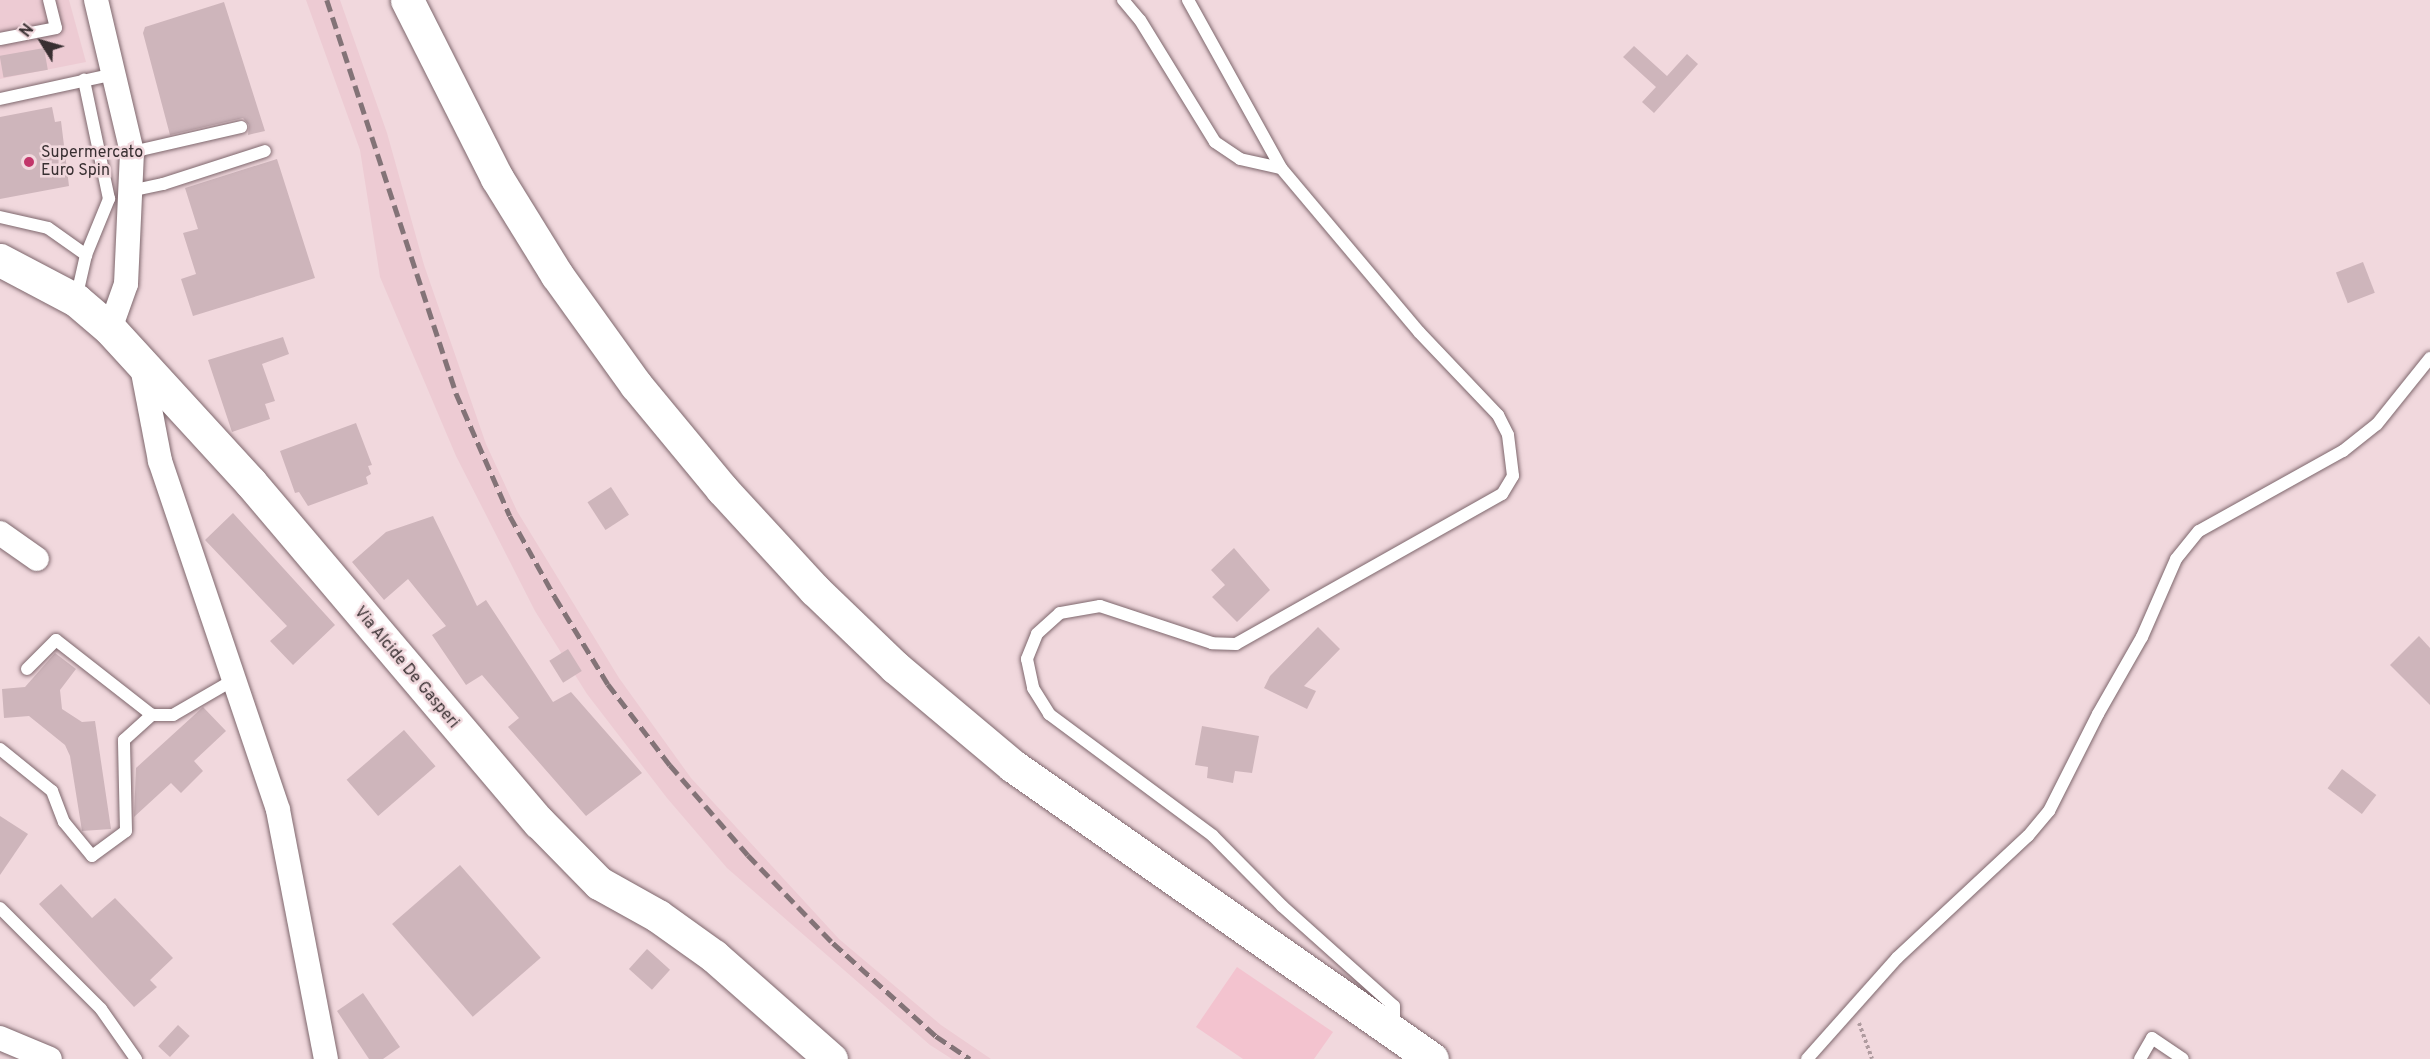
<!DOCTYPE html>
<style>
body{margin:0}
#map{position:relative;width:2430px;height:1059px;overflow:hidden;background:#f1d8dd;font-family:Overpass,sans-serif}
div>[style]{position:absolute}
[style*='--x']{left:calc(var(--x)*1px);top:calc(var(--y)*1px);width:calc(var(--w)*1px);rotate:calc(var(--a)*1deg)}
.built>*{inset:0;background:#edcbd3}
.green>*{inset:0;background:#f3c3cf}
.building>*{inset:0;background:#ceb5bb;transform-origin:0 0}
.path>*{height:4px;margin-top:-2px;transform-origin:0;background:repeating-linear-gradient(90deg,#af9b9f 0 3px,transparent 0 6px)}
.roads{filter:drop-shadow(0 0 2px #7e676d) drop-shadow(0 0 2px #7e676d)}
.service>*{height:12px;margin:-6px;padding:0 6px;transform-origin:6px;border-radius:6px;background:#fff}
.minor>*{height:24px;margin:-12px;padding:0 12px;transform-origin:12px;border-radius:12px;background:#fff}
.secondary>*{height:33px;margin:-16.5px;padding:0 16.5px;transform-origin:16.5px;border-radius:16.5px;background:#fff}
.primary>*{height:33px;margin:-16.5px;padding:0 16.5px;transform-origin:16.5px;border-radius:16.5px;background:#fff}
.rail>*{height:4.5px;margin-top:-2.25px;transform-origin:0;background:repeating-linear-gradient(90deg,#837377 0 12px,transparent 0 18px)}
.dots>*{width:16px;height:16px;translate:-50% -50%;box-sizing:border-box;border:3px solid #f1d8dd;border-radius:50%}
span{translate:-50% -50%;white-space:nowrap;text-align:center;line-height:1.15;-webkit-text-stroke:5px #f1d8dd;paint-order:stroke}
.poi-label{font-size:16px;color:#382f31}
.left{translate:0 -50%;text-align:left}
.street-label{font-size:16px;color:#382f31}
.north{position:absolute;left:12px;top:12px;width:60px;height:60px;-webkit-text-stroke:4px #f1d8dd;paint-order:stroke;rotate:307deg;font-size:16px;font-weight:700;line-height:24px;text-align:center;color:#382f31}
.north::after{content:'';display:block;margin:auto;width:21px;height:27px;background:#382f31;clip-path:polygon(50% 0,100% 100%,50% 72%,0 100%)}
</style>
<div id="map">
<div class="built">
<div style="clip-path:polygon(0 0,69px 0,86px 62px,0 79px)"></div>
<div style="clip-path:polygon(306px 0,340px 0,387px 133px,424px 265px,486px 444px,517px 511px,619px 678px,691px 778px,839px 939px,941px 1025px,991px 1059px,952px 1059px,930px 1045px,727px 868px,667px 798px,587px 694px,535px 611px,456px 456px,380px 277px,360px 150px)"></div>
</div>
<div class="green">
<div style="clip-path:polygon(1237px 967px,1333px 1032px,1314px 1059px,1243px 1059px,1196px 1027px)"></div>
</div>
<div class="building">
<div style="clip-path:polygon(224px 2px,265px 131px,248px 135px,249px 125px,243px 118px,170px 135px,143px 33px,145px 27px)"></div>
<div style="clip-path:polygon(1634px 46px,1667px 76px,1687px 54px,1698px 64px,1654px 113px,1642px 102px,1656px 87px,1623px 57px)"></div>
<div style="left:44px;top:48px;width:22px;height:45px;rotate:80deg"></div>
<div style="clip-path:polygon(52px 107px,55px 122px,61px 121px,69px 186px,0 199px,0 117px)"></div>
<div style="clip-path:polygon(277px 159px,315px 278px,193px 316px,181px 279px,196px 274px,183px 233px,198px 229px,185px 188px)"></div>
<div style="left:2363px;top:262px;width:33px;height:29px;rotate:69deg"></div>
<div style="clip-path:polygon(283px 337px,289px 354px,262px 364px,275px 401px,265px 404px,270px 419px,232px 432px,208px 360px)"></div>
<div style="clip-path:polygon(356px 423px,372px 465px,368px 466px,371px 474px,366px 477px,368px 484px,308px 506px,299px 492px,295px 493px,280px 451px)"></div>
<div style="left:611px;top:487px;width:33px;height:28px;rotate:57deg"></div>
<div style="clip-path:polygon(233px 513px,335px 625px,293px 665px,270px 641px,287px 626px,205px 540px)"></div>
<div style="clip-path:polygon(433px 516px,477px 606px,486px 600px,553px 702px,571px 692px,642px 773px,586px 816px,508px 727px,519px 718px,482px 675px,466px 685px,432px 635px,446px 626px,408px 579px,384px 600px,352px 562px,386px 532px)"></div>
<div style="clip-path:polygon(1234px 548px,1270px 590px,1237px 622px,1212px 597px,1225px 585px,1211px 570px)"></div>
<div style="clip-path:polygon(1318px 627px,1340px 649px,1304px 686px,1316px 691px,1307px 709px,1264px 688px,1270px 676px)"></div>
<div style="clip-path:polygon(2419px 636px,2430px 648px,2430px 705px,2390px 665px)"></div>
<div style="left:568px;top:649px;width:26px;height:22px;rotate:58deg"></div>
<div style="clip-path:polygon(55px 653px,76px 669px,60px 690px,62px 709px,82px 722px,95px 721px,111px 829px,82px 831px,70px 756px,65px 745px,29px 716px,4px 718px,2px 689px,25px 687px)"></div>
<div style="clip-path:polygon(203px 707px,226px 731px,194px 761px,203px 771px,181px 793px,171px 783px,134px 817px,136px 768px)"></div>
<div style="clip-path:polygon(1202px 726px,1259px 736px,1252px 773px,1235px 771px,1233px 783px,1207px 778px,1208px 767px,1195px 765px)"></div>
<div style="left:404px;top:730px;width:48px;height:76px;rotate:49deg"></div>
<div style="left:2342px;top:769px;width:43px;height:24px;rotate:37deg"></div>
<div style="clip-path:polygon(0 816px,28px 834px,0 875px)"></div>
<div style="left:460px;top:865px;width:123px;height:90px;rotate:49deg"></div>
<div style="clip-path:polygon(61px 884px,92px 918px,115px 898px,173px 958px,150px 980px,157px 987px,134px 1007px,39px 904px)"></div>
<div style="left:647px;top:949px;width:31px;height:27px;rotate:42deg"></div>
<div style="clip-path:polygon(363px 993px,400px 1047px,383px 1059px,369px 1059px,337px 1011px)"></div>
<div style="left:178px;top:1025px;width:16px;height:29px;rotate:43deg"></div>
</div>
<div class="path">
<div style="--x:1859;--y:1023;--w:38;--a:70"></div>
</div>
<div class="roads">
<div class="service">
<div style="--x:1123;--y:0;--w:26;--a:50"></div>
<div style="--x:1140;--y:20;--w:143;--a:58.4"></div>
<div style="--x:1215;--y:142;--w:30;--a:34"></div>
<div style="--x:1240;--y:159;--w:42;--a:12.4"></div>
<div style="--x:1188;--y:0;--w:192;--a:61"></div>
<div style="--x:1281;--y:168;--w:214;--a:49.9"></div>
<div style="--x:1419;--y:332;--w:115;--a:46.4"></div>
<div style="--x:1498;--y:415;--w:22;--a:63"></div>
<div style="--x:1508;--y:435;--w:41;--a:83"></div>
<div style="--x:1513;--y:476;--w:21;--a:121"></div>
<div style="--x:1502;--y:494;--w:305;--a:150.6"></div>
<div style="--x:1236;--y:644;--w:24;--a:-178"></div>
<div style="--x:1212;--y:643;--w:118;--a:-161.7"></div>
<div style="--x:1100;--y:606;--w:41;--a:170.1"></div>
<div style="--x:1060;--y:613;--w:31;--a:138"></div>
<div style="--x:1037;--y:634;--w:27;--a:112"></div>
<div style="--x:1027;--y:659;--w:30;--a:78"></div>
<div style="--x:1033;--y:688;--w:31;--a:58"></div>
<div style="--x:1049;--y:714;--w:204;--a:36.6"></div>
<div style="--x:1213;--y:836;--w:98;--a:45.4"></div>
<div style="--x:1282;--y:906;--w:150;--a:41.8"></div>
<div style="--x:1394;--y:1006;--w:23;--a:90"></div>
<div style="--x:0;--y:39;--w:57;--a:-11.1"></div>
<div style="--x:56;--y:28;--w:29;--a:-104"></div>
<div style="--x:0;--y:99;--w:118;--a:-12.3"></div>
<div style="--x:132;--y:152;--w:112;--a:-12.9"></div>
<div style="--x:130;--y:191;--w:34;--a:-12"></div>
<div style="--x:163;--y:184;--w:107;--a:-17.9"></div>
<div style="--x:0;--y:217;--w:49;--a:12.9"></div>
<div style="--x:48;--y:228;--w:47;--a:35.4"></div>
<div style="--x:76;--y:299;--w:45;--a:-77.2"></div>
<div style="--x:86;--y:255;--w:61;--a:-67.7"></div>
<div style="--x:109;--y:199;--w:122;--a:-101.9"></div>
<div style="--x:27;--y:669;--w:41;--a:-45"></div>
<div style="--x:56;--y:640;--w:122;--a:38"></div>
<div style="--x:152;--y:715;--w:21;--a:0"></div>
<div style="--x:173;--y:715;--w:72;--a:-30.1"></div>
<div style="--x:0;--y:749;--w:67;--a:38.9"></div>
<div style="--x:52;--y:791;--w:33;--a:69"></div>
<div style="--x:64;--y:822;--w:44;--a:50.5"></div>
<div style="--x:92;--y:856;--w:42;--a:-36.3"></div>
<div style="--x:126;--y:831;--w:91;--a:-91.3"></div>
<div style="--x:124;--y:740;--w:38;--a:-42"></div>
<div style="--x:0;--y:908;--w:143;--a:45"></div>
<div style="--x:101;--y:1009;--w:61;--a:55"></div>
<div style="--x:1807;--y:1059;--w:135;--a:-48.3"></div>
<div style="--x:1897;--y:958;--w:179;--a:-43"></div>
<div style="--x:2028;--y:836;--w:33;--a:-50"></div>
<div style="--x:2049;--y:811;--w:109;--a:-63.2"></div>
<div style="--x:2098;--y:714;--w:89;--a:-60.3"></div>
<div style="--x:2142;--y:637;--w:85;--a:-66.4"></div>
<div style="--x:2176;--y:559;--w:36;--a:-51"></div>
<div style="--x:2199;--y:531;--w:165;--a:-29.1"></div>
<div style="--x:2343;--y:451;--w:43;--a:-38.5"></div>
<div style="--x:2377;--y:424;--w:85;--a:-51.2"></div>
<div style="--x:2140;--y:1059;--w:24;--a:-60"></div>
<div style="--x:2152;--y:1038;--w:37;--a:34"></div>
</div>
<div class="minor">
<div style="--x:96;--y:0;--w:156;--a:76.7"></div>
<div style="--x:132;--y:152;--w:132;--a:92.6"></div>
<div style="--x:126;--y:284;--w:48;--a:109.6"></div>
<div style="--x:141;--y:362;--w:101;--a:79.1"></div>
<div style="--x:160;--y:461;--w:368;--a:71.3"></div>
<div style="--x:278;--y:810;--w:254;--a:79.1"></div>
<div style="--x:0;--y:533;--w:45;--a:35.1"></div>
<div style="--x:0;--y:1038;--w:54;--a:22.8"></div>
</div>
<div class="secondary">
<div style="--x:0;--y:260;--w:86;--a:27.8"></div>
<div style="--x:76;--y:300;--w:45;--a:40.5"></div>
<div style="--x:110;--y:329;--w:209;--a:47.5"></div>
<div style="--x:251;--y:483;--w:445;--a:49.7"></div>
<div style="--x:539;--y:822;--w:86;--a:45.5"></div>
<div style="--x:599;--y:883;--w:68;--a:29.2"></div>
<div style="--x:658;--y:916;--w:69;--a:35.5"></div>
<div style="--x:714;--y:956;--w:156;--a:41.4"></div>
</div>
<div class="primary">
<div style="--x:407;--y:0;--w:199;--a:63.2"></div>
<div style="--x:497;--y:178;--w:114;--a:58.3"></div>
<div style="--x:557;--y:275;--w:135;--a:54.3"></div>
<div style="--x:636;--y:385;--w:135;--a:50.4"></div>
<div style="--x:722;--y:489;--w:137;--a:47.4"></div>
<div style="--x:815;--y:590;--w:111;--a:43.9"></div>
<div style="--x:895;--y:667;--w:154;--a:40"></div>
<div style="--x:1013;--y:766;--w:511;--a:34.96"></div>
</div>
</div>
<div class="rail">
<div style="--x:327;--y:0;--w:414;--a:71.8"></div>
<div style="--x:456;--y:393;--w:134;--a:66.3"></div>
<div style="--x:510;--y:516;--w:93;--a:60.9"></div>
<div style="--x:555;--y:597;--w:102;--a:58.7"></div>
<div style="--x:608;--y:684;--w:102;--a:52.6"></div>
<div style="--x:670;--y:765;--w:119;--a:49.1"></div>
<div style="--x:748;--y:855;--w:122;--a:46"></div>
<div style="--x:833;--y:943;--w:139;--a:42.1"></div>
<div style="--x:936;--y:1036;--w:41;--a:34.1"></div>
</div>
<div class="dots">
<div style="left:29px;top:162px;background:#c2366a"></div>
</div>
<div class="poi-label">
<span class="left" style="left:41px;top:162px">Supermercato<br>Euro Spin</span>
</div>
<div class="street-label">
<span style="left:406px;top:668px;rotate:50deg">Via Alcide De Gasperi</span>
</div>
<div class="north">N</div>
</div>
